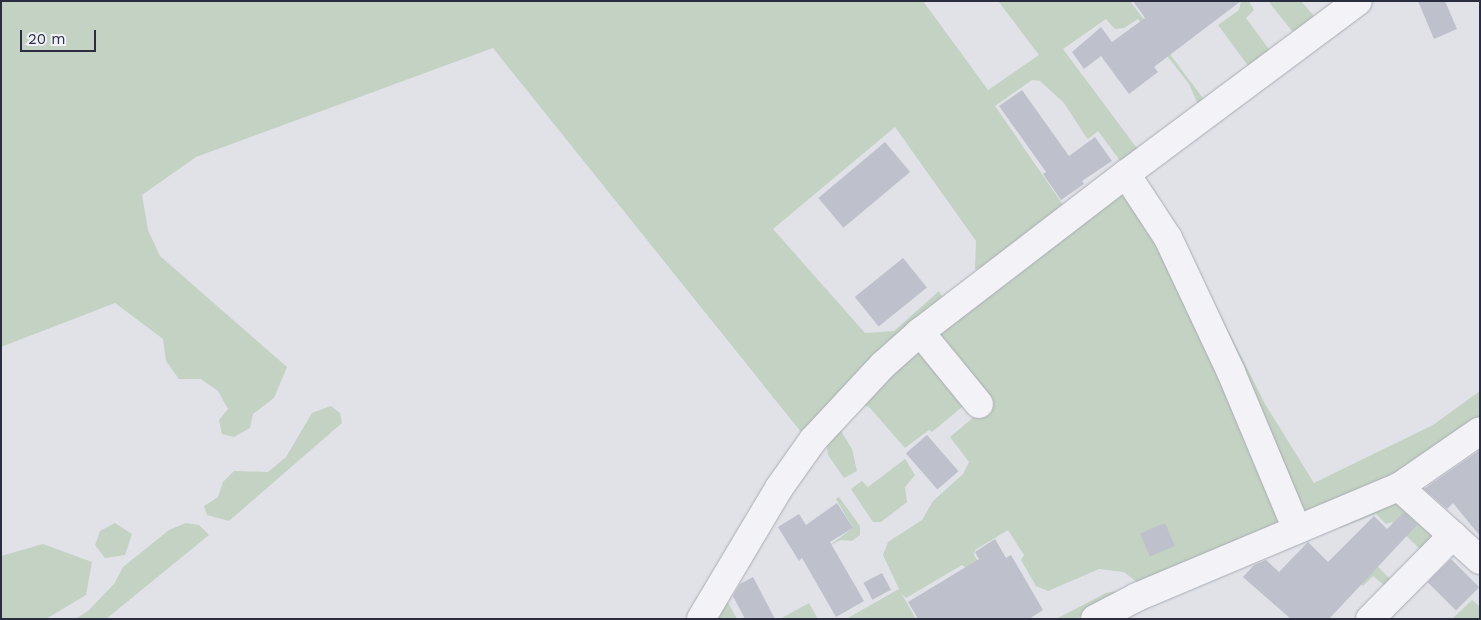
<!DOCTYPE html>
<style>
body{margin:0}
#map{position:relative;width:1481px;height:620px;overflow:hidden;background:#e0e2e8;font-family:"Work Sans",sans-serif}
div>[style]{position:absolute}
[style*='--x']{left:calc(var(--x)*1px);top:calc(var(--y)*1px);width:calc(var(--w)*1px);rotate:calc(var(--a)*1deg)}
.green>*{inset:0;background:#c3d2c2}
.building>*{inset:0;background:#bec0cb;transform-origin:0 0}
.roads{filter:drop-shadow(0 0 1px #a9acb5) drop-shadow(0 0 1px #a9acb5)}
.minor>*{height:28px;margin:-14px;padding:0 14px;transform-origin:14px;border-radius:14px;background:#f3f3f7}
span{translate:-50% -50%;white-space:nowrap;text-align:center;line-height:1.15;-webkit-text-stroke:4px #f0f1f6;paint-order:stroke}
.frame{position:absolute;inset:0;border:2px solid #2a2d3f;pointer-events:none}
.scale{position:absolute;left:20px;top:30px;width:76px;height:22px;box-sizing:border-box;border:2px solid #2a2d3f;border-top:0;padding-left:6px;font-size:15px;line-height:18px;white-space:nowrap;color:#2a2d3f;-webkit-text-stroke:4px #f0f1f6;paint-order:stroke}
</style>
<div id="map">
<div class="green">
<div style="clip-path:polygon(1px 1px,923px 1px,988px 90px,1039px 55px,998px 1px,1130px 1px,1205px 101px,1199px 107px,1189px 84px,1138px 19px,1124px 28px,1115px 29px,1106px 19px,1063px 49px,1136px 147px,1144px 151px,1124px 166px,1098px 131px,1088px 139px,1086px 137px,1064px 103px,1040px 81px,1032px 80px,995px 106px,1066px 209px,989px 267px,975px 269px,976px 241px,895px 127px,773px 229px,865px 333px,894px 331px,939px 291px,942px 297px,903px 332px,816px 425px,801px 432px,493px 48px,196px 157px,142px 195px,148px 230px,160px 256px,287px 367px,274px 398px,253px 414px,250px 428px,234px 437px,222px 434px,219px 420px,228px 409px,218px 391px,201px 379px,179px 379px,166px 361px,163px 339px,115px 303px,1px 347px)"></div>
<div style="clip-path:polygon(1241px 1px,1249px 1px,1254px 10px,1246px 18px,1271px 52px,1249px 67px,1218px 25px,1239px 10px)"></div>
<div style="clip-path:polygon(1268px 1px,1301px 1px,1313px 15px,1311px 25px,1296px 36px)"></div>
<div style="clip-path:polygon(1114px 193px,1124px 194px,1156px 230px,1284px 519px,1279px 527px,1138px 583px,1124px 572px,1099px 569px,1048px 591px,1036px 586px,1021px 560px,1024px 555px,1008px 530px,975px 550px,974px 555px,999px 593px,962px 565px,906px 598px,901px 593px,916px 619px,846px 619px,899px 589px,883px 555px,888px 542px,922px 520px,933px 501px,963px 474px,969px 462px,950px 437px,988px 405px,941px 340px,939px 330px)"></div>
<div style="clip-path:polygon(1180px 242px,1209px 292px,1265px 404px,1314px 483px,1433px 425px,1480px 391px,1480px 424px,1397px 482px,1307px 517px)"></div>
<div style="clip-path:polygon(910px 352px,924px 352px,968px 402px,932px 432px,929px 430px,905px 448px,869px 407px,861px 404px)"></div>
<div style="clip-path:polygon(331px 406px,340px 413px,342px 423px,229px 521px,207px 515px,204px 506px,218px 497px,223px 482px,234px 471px,268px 472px,286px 457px,312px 413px)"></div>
<div style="clip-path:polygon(835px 431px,841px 431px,852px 449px,857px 471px,844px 478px,828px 455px,826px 443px)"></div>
<div style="clip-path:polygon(905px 459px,915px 475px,905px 487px,907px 502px,881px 522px,873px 522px,851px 489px,862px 481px,868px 487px)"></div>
<div style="clip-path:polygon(839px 497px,860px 526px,860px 535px,852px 541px,841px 540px,827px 547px,853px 528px,836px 499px)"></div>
<div style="clip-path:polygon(1393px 501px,1405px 504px,1439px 535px,1423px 552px,1392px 522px,1386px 524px,1376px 514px,1340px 528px,1336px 524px)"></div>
<div style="clip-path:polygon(115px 523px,132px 534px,125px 555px,105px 558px,95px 545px,100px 531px)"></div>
<div style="clip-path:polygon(186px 523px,199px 525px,209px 535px,106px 619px,75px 619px,88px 611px,114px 584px,123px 567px,169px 530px)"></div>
<div style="clip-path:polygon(43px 544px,92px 562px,86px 595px,46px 619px,1px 619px,1px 556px)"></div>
<div style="clip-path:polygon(1359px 548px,1395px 584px,1389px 589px,1373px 576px,1363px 586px,1354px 578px)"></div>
<div style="clip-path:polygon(1123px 590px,1076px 619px,1056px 619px,1106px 593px)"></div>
<div style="clip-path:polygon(724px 595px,737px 619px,710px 619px)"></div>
<div style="clip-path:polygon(1472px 600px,1480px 607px,1480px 619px,1452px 619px)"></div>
<div style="clip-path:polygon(809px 603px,818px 619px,780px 619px)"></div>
</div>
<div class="building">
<div style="clip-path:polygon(1133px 1px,1241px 1px,1154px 67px,1158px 72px,1129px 94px,1101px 56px,1084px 69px,1072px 52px,1101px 27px,1112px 42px,1145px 18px)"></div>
<div style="clip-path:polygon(1418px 1px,1445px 1px,1457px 29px,1434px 39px)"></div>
<div style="clip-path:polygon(1022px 90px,1069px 156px,1095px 137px,1112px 161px,1082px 181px,1084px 184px,1061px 200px,1043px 174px,1046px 172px,999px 106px)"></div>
<div style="left:885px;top:142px;width:39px;height:87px;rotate:50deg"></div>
<div style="left:903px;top:258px;width:38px;height:62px;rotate:51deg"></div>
<div style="left:927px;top:435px;width:48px;height:28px;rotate:49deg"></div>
<div style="clip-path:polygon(1480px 450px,1480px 536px,1453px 503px,1447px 509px,1424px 489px)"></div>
<div style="clip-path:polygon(837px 503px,853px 528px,830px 542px,864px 601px,836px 617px,802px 558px,799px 561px,778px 527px,799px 514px,806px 525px)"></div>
<div style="clip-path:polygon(1404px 512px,1417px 525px,1329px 619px,1291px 619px,1243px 577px,1254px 565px,1266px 560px,1279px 572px,1308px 542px,1328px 562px,1374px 516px,1387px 529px)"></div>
<div style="left:1165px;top:523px;width:25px;height:27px;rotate:67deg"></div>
<div style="clip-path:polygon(995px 539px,1006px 558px,1011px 555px,1043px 610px,1029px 619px,918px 619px,908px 602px,979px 559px,975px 552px)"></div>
<div style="left:1451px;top:559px;width:40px;height:33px;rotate:45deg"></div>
<div style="left:882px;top:573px;width:19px;height:21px;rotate:62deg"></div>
<div style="clip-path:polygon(753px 577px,775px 619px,745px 619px,733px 596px,740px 584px)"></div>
</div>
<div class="roads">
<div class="minor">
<div style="--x:1126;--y:174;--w:77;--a:56.7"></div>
<div style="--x:1168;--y:238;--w:148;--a:64.8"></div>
<div style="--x:1231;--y:372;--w:171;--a:67.3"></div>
<div style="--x:920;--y:332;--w:93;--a:50.7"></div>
<div style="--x:1399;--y:487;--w:109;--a:42"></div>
<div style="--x:701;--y:619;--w:152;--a:-59.2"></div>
<div style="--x:779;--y:488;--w:59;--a:-54.7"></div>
<div style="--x:813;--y:440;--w:103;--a:-47"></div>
<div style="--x:883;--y:365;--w:50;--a:-41.7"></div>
<div style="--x:920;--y:332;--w:260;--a:-37.5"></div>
<div style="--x:1126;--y:174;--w:289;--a:-36.7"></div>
<div style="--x:1095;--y:619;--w:47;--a:-27.6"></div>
<div style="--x:1137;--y:597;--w:284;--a:-22.8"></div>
<div style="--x:1399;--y:487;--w:98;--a:-34.7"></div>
<div style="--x:1370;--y:619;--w:118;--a:-45.3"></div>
</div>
</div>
<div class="frame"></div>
<div class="scale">20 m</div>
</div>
